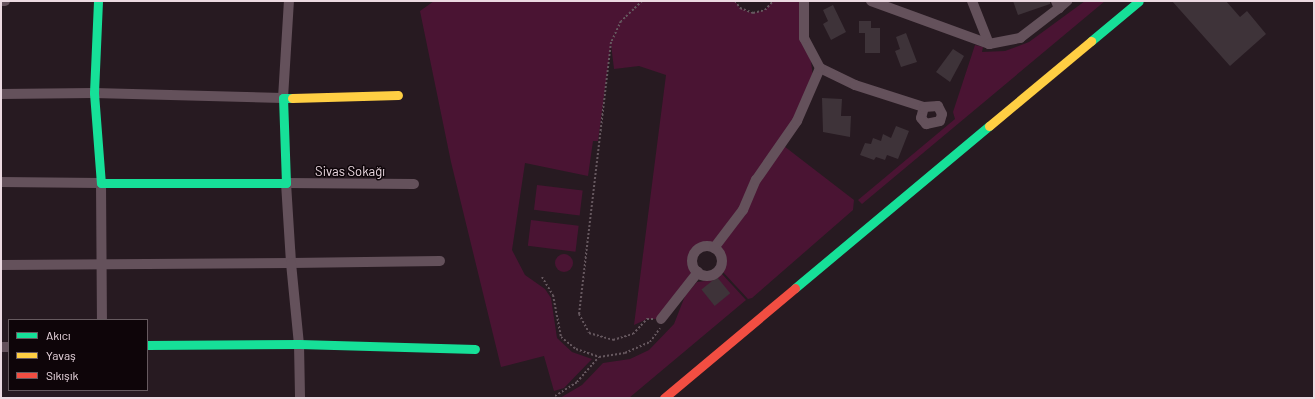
<!DOCTYPE html>
<meta charset="utf-8">
<style>
body{margin:0}
#map{position:relative;width:1315px;height:399px;overflow:hidden;background:#271a21;font-family:Barlow,sans-serif}
div>[style]{position:absolute}
[style*='--x']{left:calc(var(--x)*1px);top:calc(var(--y)*1px);width:calc(var(--w)*1px);rotate:calc(var(--a)*1deg)}
.green>*{inset:0;background:#4a1433;transform-origin:0 0}
.round{border-radius:50%}
.building>*{inset:0;background:#3e3339;transform-origin:0 0}
.path>*{height:2px;margin-top:-1px;transform-origin:0;background:repeating-linear-gradient(90deg,#65575e 0 2px,transparent 0 4px)}
.street>*{height:10px;margin:-5px;padding:0 5px;transform-origin:5px;border-radius:5px;background:#64515b}
.street>.ring{margin:-5px;padding:0;box-sizing:content-box;background:none;border:10px solid #64515b;border-radius:50%}
.fast>*{height:9px;margin:-4.5px;padding:0 4.5px;transform-origin:4.5px;border-radius:4.5px;background:#16e098}
.slow>*{height:9px;margin:-4.5px;padding:0 4.5px;transform-origin:4.5px;border-radius:4.5px;background:#ffcf43}
.jam>*{height:9px;margin:-4.5px;padding:0 4.5px;transform-origin:4.5px;border-radius:4.5px;background:#f24e42}
span{translate:-50% -50%;white-space:nowrap;text-align:center;line-height:1.15;-webkit-text-stroke:3px #0e0509;paint-order:stroke}
.street-label{font-size:13px;color:#ebd9e1}
.frame{position:absolute;inset:0;border:2px solid #ebd9e1;pointer-events:none}
.legend{position:absolute;left:8px;top:319px;width:140px;height:72px;box-sizing:border-box;background:#0e0509;border:1px solid #665a5f;margin:0;padding:5px 7px;list-style:none;font-size:12px;color:#ebd9e1}
.legend li{display:flex;align-items:center;gap:8px;height:20px}
.legend b{width:20px;border:1px solid #665a5f}
</style>
<div id="map">
<div class="green">
<div style="clip-path:polygon(434px 1px,735px 1px,740px 8px,753px 13px,765px 10px,773px 1px,803px 1px,813px 77px,807px 96px,780px 143px,854px 200px,853px 210px,752px 298px,748px 299px,722px 271px,725px 264px,721px 245px,700px 248px,694px 255px,695px 269px,661px 319px,647px 319px,634px 325px,666px 75px,639px 66px,614px 69px,611px 44px,598px 141px,593px 141px,588px 176px,525px 163px,512px 250px,525px 275px,545px 289px,551px 298px,557px 338px,572px 352px,592px 359px,564px 388px,554px 391px,544px 356px,501px 367px,451px 162px,420px 11px)"></div>
<div style="clip-path:polygon(1085px 1px,1105px 1px,862px 204px,858px 200px,955px 119px,953px 112px,975px 45px,983px 47px,982px 52px,1005px 51px,1029px 42px)"></div>
<div style="left:537px;top:185px;width:46px;height:25px;rotate:7deg"></div>
<div style="left:531px;top:220px;width:48px;height:26px;rotate:7deg"></div>
<div class="round" style="left:555px;top:254px;width:18px;height:18px"></div>
<div style="clip-path:polygon(722px 274px,746px 300px,629px 398px,560px 398px,582px 385px,603px 363px,630px 359px,649px 350px,674px 324px,685px 296px,697px 282px,714px 280px)"></div>
</div>
<div class="building">
<div style="clip-path:polygon(1013px 1px,1050px 1px,1050px 4px,1018px 15px)"></div>
<div style="clip-path:polygon(1172px 1px,1226px 1px,1240px 17px,1247px 11px,1266px 34px,1230px 66px)"></div>
<div style="clip-path:polygon(833px 5px,846px 32px,831px 40px,823px 24px,828px 21px,823px 10px)"></div>
<div style="clip-path:polygon(859px 21px,871px 21px,871px 28px,880px 28px,880px 53px,865px 53px,865px 33px,859px 33px)"></div>
<div style="clip-path:polygon(906px 33px,917px 62px,901px 67px,895px 51px,900px 49px,896px 37px)"></div>
<div style="clip-path:polygon(953px 49px,964px 56px,950px 82px,936px 72px)"></div>
<div style="clip-path:polygon(822px 98px,842px 99px,841px 116px,851px 116px,850px 137px,823px 132px)"></div>
<div style="clip-path:polygon(896px 126px,909px 131px,898px 159px,887px 155px,885px 160px,876px 157px,874px 160px,860px 155px,865px 143px,871px 144px,873px 138px,881px 141px,883px 134px,891px 138px)"></div>
<div style="left:717px;top:277px;width:21px;height:20px;rotate:51deg"></div>
</div>
<div class="path">
<div style="--x:642;--y:1;--w:29;--a:136"></div>
<div style="--x:621;--y:21;--w:23;--a:115"></div>
<div style="--x:611;--y:42;--w:274;--a:96.7"></div>
<div style="--x:579;--y:314;--w:21;--a:62"></div>
<div style="--x:589;--y:333;--w:25;--a:16"></div>
<div style="--x:613;--y:340;--w:21;--a:-17"></div>
<div style="--x:633;--y:334;--w:21;--a:-47"></div>
<div style="--x:647;--y:319;--w:6;--a:0"></div>
<div style="--x:735;--y:1;--w:9;--a:54"></div>
<div style="--x:740;--y:8;--w:14;--a:21"></div>
<div style="--x:753;--y:13;--w:12;--a:-14"></div>
<div style="--x:765;--y:10;--w:12;--a:-48"></div>
<div style="--x:542;--y:277;--w:21;--a:59"></div>
<div style="--x:553;--y:295;--w:43;--a:79.2"></div>
<div style="--x:561;--y:337;--w:19;--a:39"></div>
<div style="--x:576;--y:349;--w:24;--a:19"></div>
<div style="--x:599;--y:357;--w:26;--a:-9"></div>
<div style="--x:625;--y:353;--w:27;--a:-24"></div>
<div style="--x:650;--y:342;--w:17;--a:-54"></div>
<div style="--x:555;--y:396;--w:26;--a:-32"></div>
<div style="--x:577;--y:382;--w:33;--a:-49"></div>
</div>
<div class="street">
<div style="--x:1;--y:1;--w:4;--a:0"></div>
<div style="--x:871;--y:1;--w:126;--a:20"></div>
<div style="--x:972;--y:1;--w:46;--a:68.4"></div>
<div style="--x:989;--y:44;--w:32;--a:-11"></div>
<div style="--x:1020;--y:38;--w:49;--a:-37.6"></div>
<div style="--x:1056;--y:1;--w:8;--a:67"></div>
<div style="--x:1059;--y:8;--w:11;--a:-41"></div>
<div style="--x:820;--y:68;--w:39;--a:26"></div>
<div style="--x:855;--y:85;--w:72;--a:17.7"></div>
<div style="--x:924;--y:107;--w:11;--a:105"></div>
<div style="--x:921;--y:118;--w:8;--a:50"></div>
<div style="--x:926;--y:124;--w:14;--a:-12"></div>
<div style="--x:940;--y:121;--w:7;--a:-74"></div>
<div style="--x:942;--y:114;--w:9;--a:-117"></div>
<div style="--x:938;--y:106;--w:14;--a:176"></div>
<div style="--x:1;--y:94;--w:93;--a:-0.6"></div>
<div style="--x:94;--y:93;--w:189;--a:1.5"></div>
<div style="--x:283;--y:98;--w:97;--a:-86.5"></div>
<div style="--x:1;--y:182;--w:100;--a:0.6"></div>
<div style="--x:101;--y:183;--w:137;--a:89.6"></div>
<div style="--x:414;--y:184;--w:128;--a:-179.6"></div>
<div style="--x:286;--y:183;--w:80;--a:86.4"></div>
<div style="--x:291;--y:263;--w:149;--a:-0.8"></div>
<div class="ring" style="left:692px;top:246px;width:20px;height:20px"></div>
<div style="--x:714;--y:248;--w:48;--a:-52.7"></div>
<div style="--x:743;--y:210;--w:33;--a:-67"></div>
<div style="--x:756;--y:180;--w:72;--a:-55.2"></div>
<div style="--x:797;--y:121;--w:58;--a:-66.5"></div>
<div style="--x:820;--y:68;--w:34;--a:-118"></div>
<div style="--x:804;--y:38;--w:37;--a:-90"></div>
<div style="--x:1;--y:265;--w:290;--a:-0.4"></div>
<div style="--x:291;--y:263;--w:81;--a:84.4"></div>
<div style="--x:299;--y:344;--w:54;--a:88.9"></div>
<div style="--x:661;--y:319;--w:60;--a:-51.8"></div>
<div style="--x:1;--y:347;--w:8;--a:0"></div>
</div>
<div class="fast">
<div style="--x:98;--y:1;--w:92;--a:92.5"></div>
<div style="--x:94;--y:93;--w:90;--a:85.6"></div>
<div style="--x:101;--y:183;--w:185;--a:0"></div>
<div style="--x:286;--y:183;--w:85;--a:-92"></div>
<div style="--x:283;--y:98;--w:9;--a:0"></div>
<div style="--x:1091;--y:41;--w:62;--a:-39.8"></div>
<div style="--x:795;--y:288;--w:253;--a:-39.9"></div>
<div style="--x:147;--y:345;--w:152;--a:-0.4"></div>
<div style="--x:299;--y:344;--w:176;--a:1.6"></div>
</div>
<div class="slow">
<div style="--x:292;--y:98;--w:106;--a:-1.6"></div>
<div style="--x:989;--y:126;--w:133;--a:-39.8"></div>
</div>
<div class="jam">
<div style="--x:664;--y:398;--w:171;--a:-40"></div>
</div>
<div class="street-label">
<span style="left:350px;top:171px">Sivas Sokağı</span>
</div>
<div class="frame"></div>
<ul class="legend">
<li><b style="height:5px;background:#16e098"></b>Akıcı</li>
<li><b style="height:5px;background:#ffcf43"></b>Yavaş</li>
<li><b style="height:5px;background:#f24e42"></b>Sıkışık</li>
</ul>
</div>
